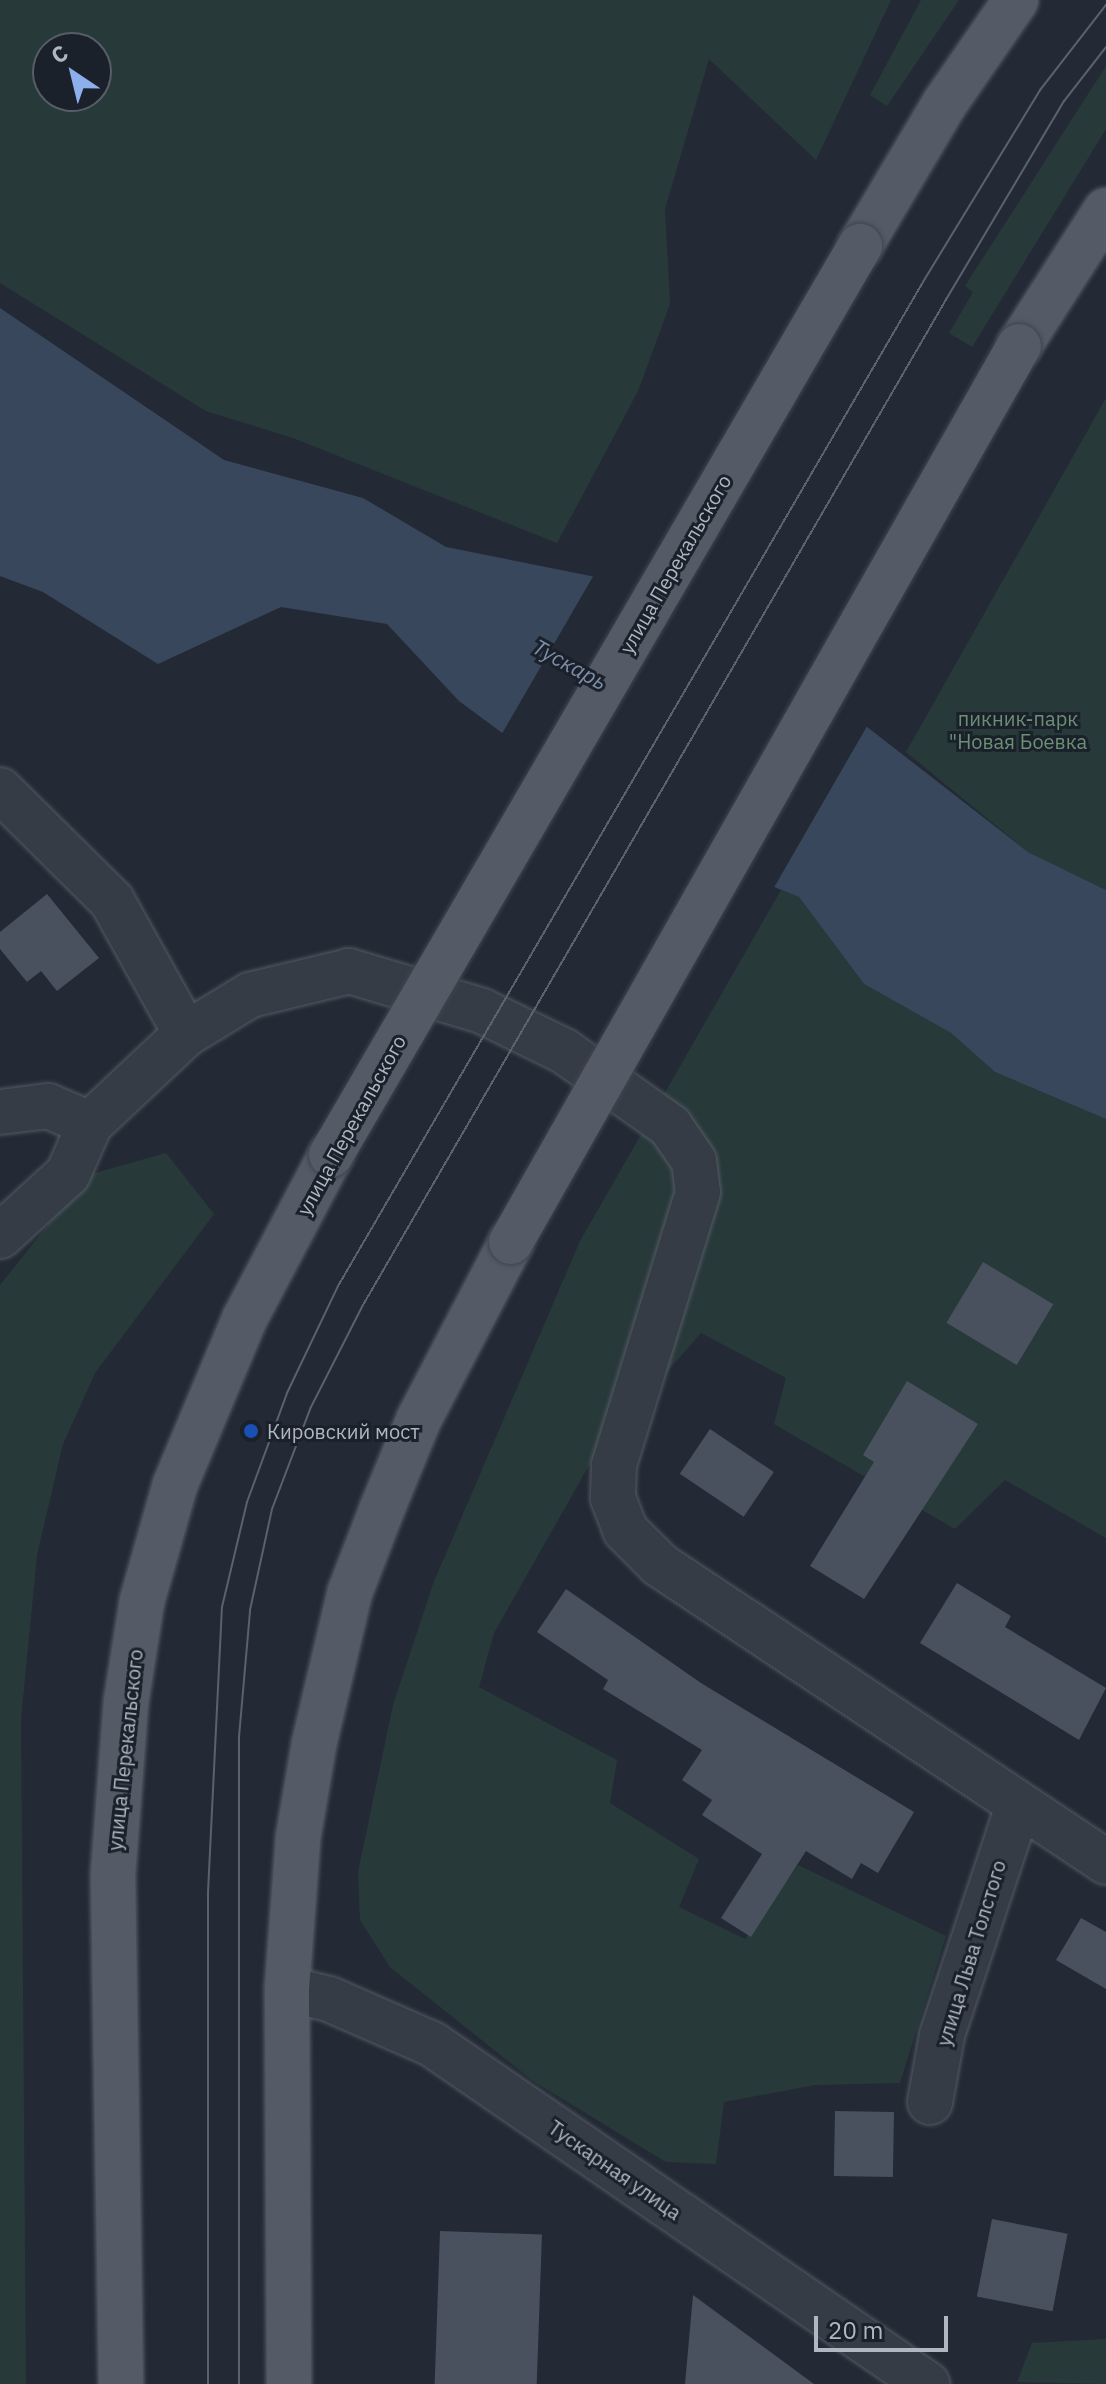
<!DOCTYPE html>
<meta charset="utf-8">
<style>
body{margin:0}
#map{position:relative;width:1106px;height:2384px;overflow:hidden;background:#232a35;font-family:"IBM Plex Sans",sans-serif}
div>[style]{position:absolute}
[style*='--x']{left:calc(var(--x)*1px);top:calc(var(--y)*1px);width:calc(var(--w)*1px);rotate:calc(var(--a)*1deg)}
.green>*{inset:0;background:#28393a}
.water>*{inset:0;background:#39475c}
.pier>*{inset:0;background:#232a35}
.building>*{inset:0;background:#49515e;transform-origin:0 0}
.roads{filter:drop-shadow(0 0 2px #535a63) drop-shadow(0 0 2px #535a63)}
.minor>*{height:44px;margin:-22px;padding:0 22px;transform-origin:22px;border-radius:22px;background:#363c46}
.major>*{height:44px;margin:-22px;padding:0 22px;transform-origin:22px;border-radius:22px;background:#545b66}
.tram>*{height:2px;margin:-1px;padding:0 1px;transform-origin:1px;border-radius:1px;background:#5a626e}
.bridges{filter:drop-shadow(0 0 2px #3f454f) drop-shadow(0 0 2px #3f454f)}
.major-bridge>*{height:44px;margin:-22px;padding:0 22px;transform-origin:22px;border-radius:22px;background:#545b66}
.dots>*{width:22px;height:22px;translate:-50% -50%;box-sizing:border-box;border:4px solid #1b212a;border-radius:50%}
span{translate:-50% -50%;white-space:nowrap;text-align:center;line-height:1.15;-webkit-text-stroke:6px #1b212a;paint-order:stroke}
.street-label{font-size:20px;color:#b0b7c2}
.park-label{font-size:20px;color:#6b9074}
.poi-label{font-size:20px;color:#b0b7c2}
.left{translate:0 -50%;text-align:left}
.water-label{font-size:22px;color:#7c8ea7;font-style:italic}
.north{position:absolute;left:32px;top:32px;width:80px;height:80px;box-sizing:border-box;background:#1b212a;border:2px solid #575d67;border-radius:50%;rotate:325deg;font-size:22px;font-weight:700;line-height:32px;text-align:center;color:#b0b7c2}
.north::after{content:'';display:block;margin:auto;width:28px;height:36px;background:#8dafeb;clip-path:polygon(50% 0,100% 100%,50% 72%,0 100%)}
.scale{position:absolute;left:814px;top:2316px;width:134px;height:36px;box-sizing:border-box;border:4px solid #b0b7c2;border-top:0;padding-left:10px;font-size:24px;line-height:28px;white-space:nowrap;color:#b0b7c2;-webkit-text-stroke:6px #1b212a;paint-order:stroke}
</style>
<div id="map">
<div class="green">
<div style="clip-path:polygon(evenodd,0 0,891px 0,816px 160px,709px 59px,665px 209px,670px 304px,638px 391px,557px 543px,293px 438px,206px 411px,0 283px,0 0,48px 48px,96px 48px,96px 96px,48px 96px,48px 48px)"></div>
<div style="clip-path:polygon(921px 0,959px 0,887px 106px,870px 95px)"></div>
<div style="clip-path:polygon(1106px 66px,1106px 129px,972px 347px,949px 333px,973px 292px,965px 286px)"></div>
<div style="clip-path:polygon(1106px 398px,1106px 890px,1028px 852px,906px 752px)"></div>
<div style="clip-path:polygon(781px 890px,799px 897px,864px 984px,951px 1033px,995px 1072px,1106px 1119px,1106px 1538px,1005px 1480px,955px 1529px,774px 1424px,786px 1378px,701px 1333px,596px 1453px,494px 1633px,479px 1687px,617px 1760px,610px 1803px,699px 1859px,679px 1907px,745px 1939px,798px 1865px,946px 1936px,900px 2083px,815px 2085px,724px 2102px,716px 2164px,666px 2162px,533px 2081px,390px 1967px,360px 1920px,358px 1872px,393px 1705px,433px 1584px,580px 1241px)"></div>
<div style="clip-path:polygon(166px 1153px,214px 1214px,95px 1373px,63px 1444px,37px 1555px,21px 1719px,26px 2384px,0 2384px,0 1285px,88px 1175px)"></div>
<div style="clip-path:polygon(1106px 2339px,1106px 2384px,1017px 2382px,1032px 2343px)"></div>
</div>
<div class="water">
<div style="clip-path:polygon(0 308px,224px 460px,363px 498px,446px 547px,616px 581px,777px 657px,1028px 852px,1106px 890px,1106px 1119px,995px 1072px,951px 1033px,864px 984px,799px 897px,633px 830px,459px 701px,387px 624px,281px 607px,158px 664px,43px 592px,0 576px)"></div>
</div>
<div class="pier">
<div style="clip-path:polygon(595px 573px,617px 578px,779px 654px,870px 721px,772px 891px,631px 833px,500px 737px)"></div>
</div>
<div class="building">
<div style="clip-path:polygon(47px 894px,99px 958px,57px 991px,41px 971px,27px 982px,0 949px,0 932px)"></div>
<div style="left:983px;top:1262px;width:82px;height:71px;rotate:31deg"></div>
<div style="clip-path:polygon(907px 1381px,978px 1424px,864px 1599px,810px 1566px,874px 1462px,863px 1455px)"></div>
<div style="left:710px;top:1429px;width:77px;height:54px;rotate:34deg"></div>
<div style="clip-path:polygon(957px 1583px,1011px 1616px,1005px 1627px,1106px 1688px,1079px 1740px,920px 1643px)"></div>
<div style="clip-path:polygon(566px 1589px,701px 1683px,914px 1812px,878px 1873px,861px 1863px,852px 1879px,806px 1851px,751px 1937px,721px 1918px,762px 1854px,702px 1815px,712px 1800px,682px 1780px,702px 1750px,603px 1689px,608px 1680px,537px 1632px)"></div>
<div style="clip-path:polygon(1081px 1918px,1106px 1932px,1106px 1989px,1056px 1960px)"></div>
<div style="left:835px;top:2111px;width:59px;height:65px;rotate:1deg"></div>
<div style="left:992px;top:2219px;width:77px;height:79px;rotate:11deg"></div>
<div style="left:440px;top:2231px;width:102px;height:153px;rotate:2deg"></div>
<div style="clip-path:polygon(693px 2295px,814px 2384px,685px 2384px)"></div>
</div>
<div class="roads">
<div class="minor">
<div style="--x:0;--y:790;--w:158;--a:44.7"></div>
<div style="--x:112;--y:901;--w:152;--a:60.9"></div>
<div style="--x:0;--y:1112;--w:48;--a:-7.1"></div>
<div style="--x:48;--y:1106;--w:46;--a:23.2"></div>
<div style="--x:90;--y:1124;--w:132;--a:-43.2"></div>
<div style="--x:186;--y:1034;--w:75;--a:-31.4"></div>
<div style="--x:250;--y:995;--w:102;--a:-13.6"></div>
<div style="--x:349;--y:971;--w:139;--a:16.7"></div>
<div style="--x:482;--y:1011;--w:91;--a:26"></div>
<div style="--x:564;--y:1051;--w:130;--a:35.3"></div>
<div style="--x:670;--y:1126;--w:42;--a:55.6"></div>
<div style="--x:694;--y:1161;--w:31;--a:83"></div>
<div style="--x:698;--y:1192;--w:286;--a:107.1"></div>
<div style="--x:614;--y:1465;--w:33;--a:92"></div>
<div style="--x:613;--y:1498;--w:34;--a:69"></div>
<div style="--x:625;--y:1530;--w:49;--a:45"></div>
<div style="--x:660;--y:1565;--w:536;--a:33.66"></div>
<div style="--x:0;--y:1236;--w:92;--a:-42.4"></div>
<div style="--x:68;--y:1174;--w:55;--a:-66.3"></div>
<div style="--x:287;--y:1989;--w:43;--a:13.4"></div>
<div style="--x:329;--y:1999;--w:112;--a:23.6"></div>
<div style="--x:432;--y:2044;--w:601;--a:34.48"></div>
<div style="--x:930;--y:2102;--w:68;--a:-79.8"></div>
<div style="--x:942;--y:2035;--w:241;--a:-71.6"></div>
</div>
<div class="major">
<div style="--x:860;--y:246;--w:166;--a:-59.3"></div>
<div style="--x:945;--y:103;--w:125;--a:-55.4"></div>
<div style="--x:1019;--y:346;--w:161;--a:-57.4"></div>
<div style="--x:121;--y:2384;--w:509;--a:-90.9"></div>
<div style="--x:113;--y:1875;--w:173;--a:-85.7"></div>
<div style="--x:126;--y:1702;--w:102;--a:-81"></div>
<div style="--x:142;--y:1601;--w:121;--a:-74.1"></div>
<div style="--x:175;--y:1485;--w:181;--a:-67.3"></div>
<div style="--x:245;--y:1318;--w:184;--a:-62.2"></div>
<div style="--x:289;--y:2384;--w:395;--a:-90.3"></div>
<div style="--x:287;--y:1989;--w:151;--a:-85.8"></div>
<div style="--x:298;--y:1838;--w:95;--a:-80.3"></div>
<div style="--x:314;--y:1744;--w:156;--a:-76.7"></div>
<div style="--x:350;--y:1592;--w:89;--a:-68.9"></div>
<div style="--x:382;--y:1509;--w:97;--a:-67.7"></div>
<div style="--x:419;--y:1419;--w:199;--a:-62.5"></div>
</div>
</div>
<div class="tram">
<div style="--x:208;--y:2384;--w:492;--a:-90"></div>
<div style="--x:208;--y:1892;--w:285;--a:-87.2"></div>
<div style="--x:222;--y:1607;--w:108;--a:-76.6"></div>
<div style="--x:247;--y:1502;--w:116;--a:-69.8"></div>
<div style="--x:287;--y:1393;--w:119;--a:-64.5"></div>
<div style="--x:338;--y:1286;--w:1162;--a:-59.77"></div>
<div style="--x:923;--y:282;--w:225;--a:-58.6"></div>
<div style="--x:1040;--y:90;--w:108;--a:-52.2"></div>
<div style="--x:239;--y:2384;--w:647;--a:-90"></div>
<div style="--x:239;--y:1737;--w:127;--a:-85"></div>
<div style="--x:250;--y:1610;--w:103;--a:-77.7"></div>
<div style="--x:272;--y:1509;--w:109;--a:-69.1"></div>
<div style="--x:311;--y:1407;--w:114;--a:-63"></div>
<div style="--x:363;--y:1305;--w:1164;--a:-59.89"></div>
<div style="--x:947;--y:298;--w:229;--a:-59.3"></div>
<div style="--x:1064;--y:101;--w:68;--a:-52.1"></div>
</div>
<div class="bridges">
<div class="major-bridge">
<div style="--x:331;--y:1155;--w:1052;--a:-59.8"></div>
<div style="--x:511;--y:1242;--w:1030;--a:-60.45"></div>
</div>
</div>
<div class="dots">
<div style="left:251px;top:1431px;background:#1a4fb4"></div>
</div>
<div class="street-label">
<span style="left:675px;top:564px;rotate:-60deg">улица Перекальского</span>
<span style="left:351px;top:1125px;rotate:-61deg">улица Перекальского</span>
<span style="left:125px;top:1750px;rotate:-84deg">улица Перекальского</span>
<span style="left:971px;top:1953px;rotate:-73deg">улица Льва Толстого</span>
<span style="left:615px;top:2170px;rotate:35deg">Тускарная улица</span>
</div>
<div class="park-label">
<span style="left:1018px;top:730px">пикник-парк<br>"Новая Боевка</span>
</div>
<div class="poi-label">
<span class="left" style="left:267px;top:1431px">Кировский мост</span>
</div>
<div class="water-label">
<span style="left:570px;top:664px;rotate:29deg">Тускарь</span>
</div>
<div class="north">С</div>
<div class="scale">20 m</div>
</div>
